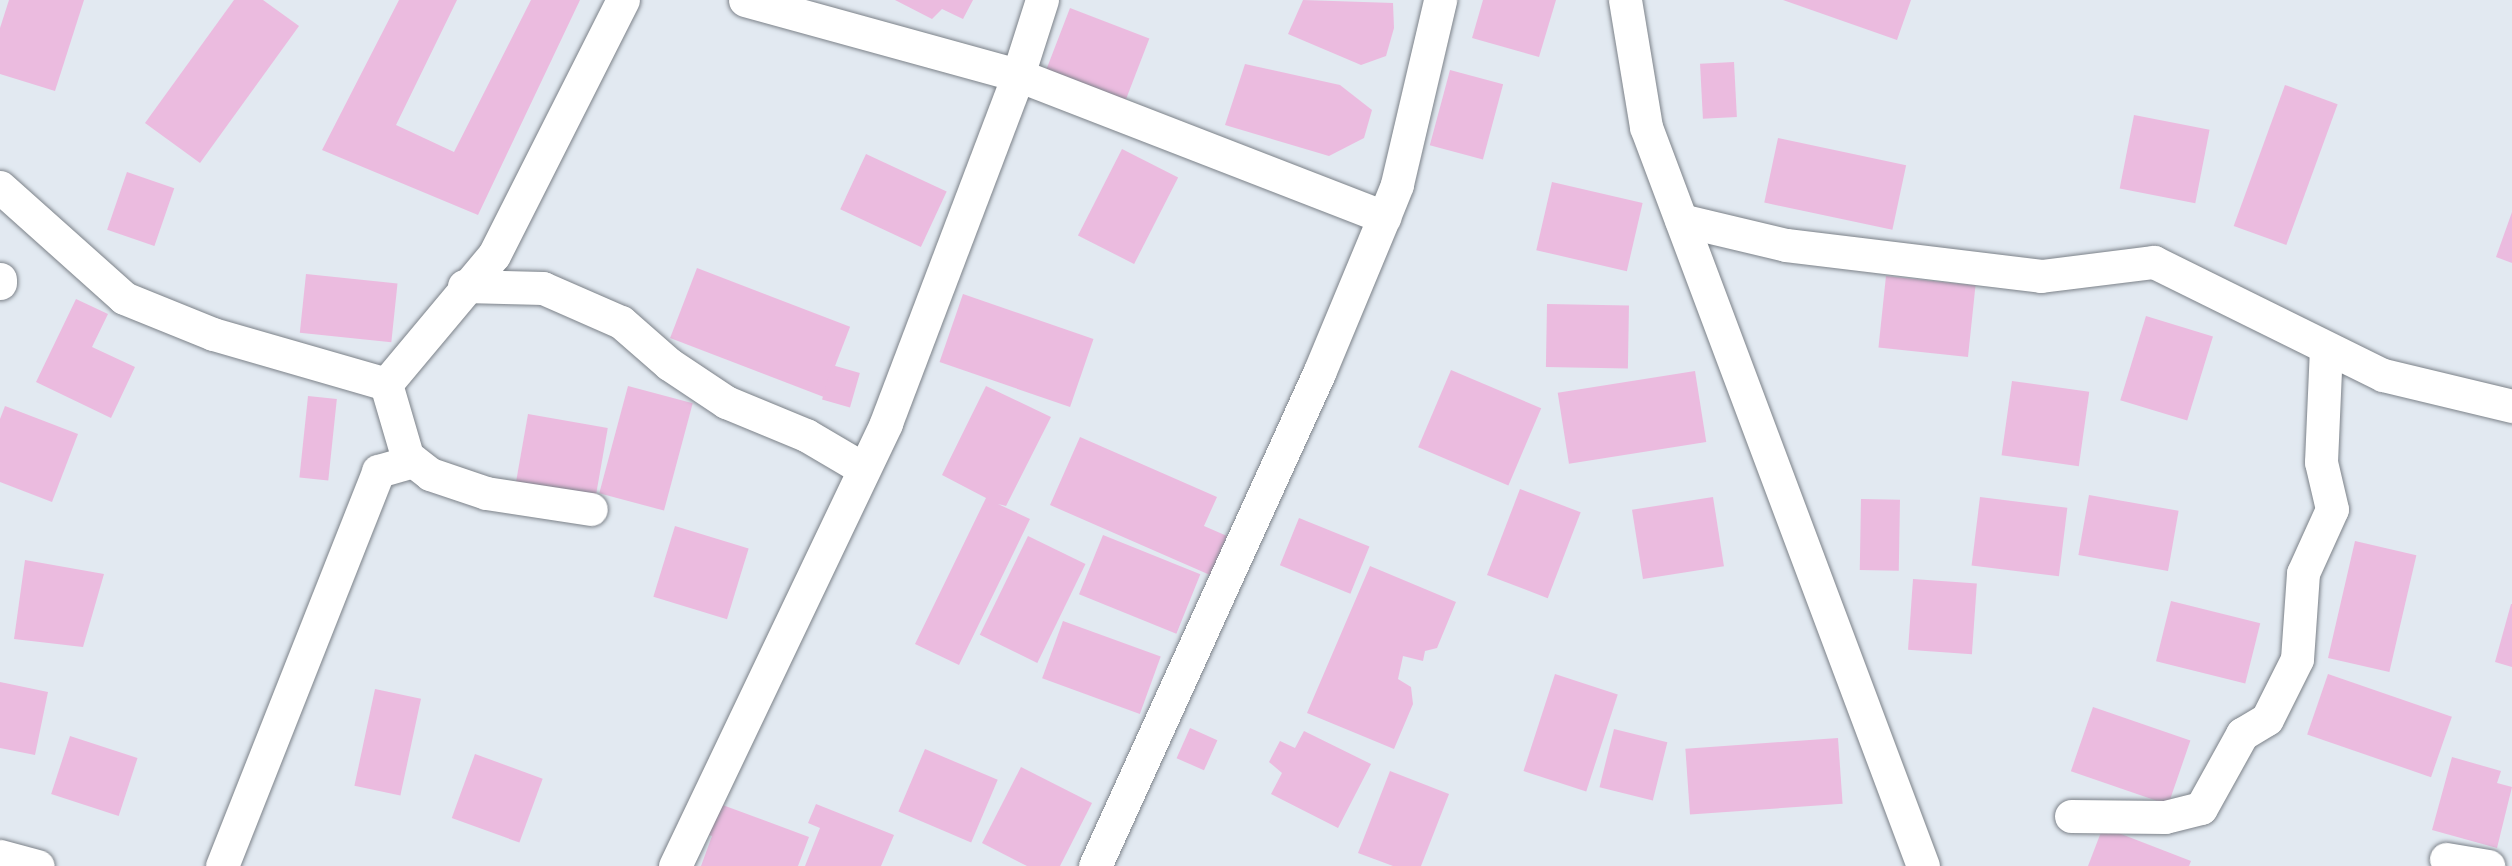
<!DOCTYPE html>
<style>
body{margin:0}
#map{position:relative;width:2512px;height:866px;overflow:hidden;background:#e2e9f1;font-family:"PT Sans",sans-serif}
div>[style]{position:absolute}
[style*='--x']{left:calc(var(--x)*1px);top:calc(var(--y)*1px);width:calc(var(--w)*1px);rotate:calc(var(--a)*1deg)}
.building>*{inset:0;background:#ebbbdf;transform-origin:0 0}
.roads{filter:drop-shadow(0 0 2px #7c8289) drop-shadow(0 0 2px #7c8289)}
.street>*{height:33px;margin:-16.5px;padding:0 16.5px;transform-origin:16.5px;border-radius:16.5px;background:#fff}
span{translate:-50% -50%;white-space:nowrap;text-align:center;line-height:1.15;-webkit-text-stroke:5px #eff6ff;paint-order:stroke}
</style>
<div id="map">
<div class="building">
<div style="clip-path:polygon(9px 0,84px 0,55px 91px,0 74px,0 28px)"></div>
<div style="clip-path:polygon(234px 0,263px 0,299px 26px,200px 163px,145px 123px)"></div>
<div style="clip-path:polygon(399px 0,457px 0,396px 125px,454px 152px,531px 0,580px 0,478px 215px,322px 150px)"></div>
<div style="clip-path:polygon(895px 0,973px 0,963px 19px,942px 9px,932px 19px)"></div>
<div style="clip-path:polygon(1303px 0,1393px 3px,1394px 28px,1386px 56px,1361px 65px,1288px 34px)"></div>
<div style="clip-path:polygon(1483px 0,1556px 0,1539px 57px,1472px 38px)"></div>
<div style="clip-path:polygon(1783px 0,1911px 0,1897px 40px)"></div>
<div style="left:1070px;top:8px;width:85px;height:70px;rotate:21deg"></div>
<div style="left:1734px;top:62px;width:55px;height:34px;rotate:87deg"></div>
<div style="clip-path:polygon(1245px 64px,1340px 85px,1372px 110px,1364px 138px,1329px 156px,1225px 125px)"></div>
<div style="left:1450px;top:70px;width:55px;height:78px;rotate:15deg"></div>
<div style="left:2285px;top:85px;width:56px;height:150px;rotate:20deg"></div>
<div style="left:2134px;top:115px;width:77px;height:75px;rotate:11deg"></div>
<div style="left:1778px;top:138px;width:131px;height:66px;rotate:12deg"></div>
<div style="left:1122px;top:149px;width:63px;height:97px;rotate:27deg"></div>
<div style="left:866px;top:154px;width:89px;height:61px;rotate:25deg"></div>
<div style="left:127px;top:172px;width:50px;height:61px;rotate:19deg"></div>
<div style="left:1552px;top:182px;width:93px;height:70px;rotate:13deg"></div>
<div style="clip-path:polygon(2512px 212px,2512px 263px,2496px 257px)"></div>
<div style="left:697px;top:268px;width:164px;height:75px;rotate:21deg"></div>
<div style="left:306px;top:274px;width:92px;height:59px;rotate:6deg"></div>
<div style="left:1886px;top:276px;width:90px;height:72px;rotate:6deg"></div>
<div style="left:963px;top:294px;width:138px;height:72px;rotate:19deg"></div>
<div style="clip-path:polygon(76px 299px,108px 314px,92px 347px,135px 367px,111px 418px,36px 382px)"></div>
<div style="left:1547px;top:304px;width:82px;height:63px;rotate:1deg"></div>
<div style="left:2146px;top:316px;width:70px;height:88px;rotate:17deg"></div>
<div style="left:832px;top:365px;width:29px;height:36px;rotate:16deg"></div>
<div style="left:1451px;top:370px;width:98px;height:84px;rotate:23deg"></div>
<div style="left:1695px;top:371px;width:72px;height:139px;rotate:81deg"></div>
<div style="left:2012px;top:381px;width:78px;height:75px;rotate:8deg"></div>
<div style="left:628px;top:386px;width:67px;height:111px;rotate:15deg"></div>
<div style="clip-path:polygon(986px 386px,1051px 417px,1006px 506px,998px 504px,1030px 519px,959px 665px,915px 644px,986px 498px,942px 475px)"></div>
<div style="left:308px;top:396px;width:29px;height:82px;rotate:6deg"></div>
<div style="clip-path:polygon(5px 406px,78px 434px,52px 502px,0 482px,0 419px)"></div>
<div style="left:528px;top:414px;width:81px;height:71px;rotate:10deg"></div>
<div style="clip-path:polygon(1080px 437px,1217px 497px,1204px 526px,1227px 536px,1210px 575px,1050px 505px)"></div>
<div style="left:1520px;top:489px;width:65px;height:92px;rotate:21deg"></div>
<div style="left:2089px;top:495px;width:91px;height:61px;rotate:10deg"></div>
<div style="left:1713px;top:497px;width:70px;height:82px;rotate:81deg"></div>
<div style="left:1980px;top:497px;width:88px;height:69px;rotate:7deg"></div>
<div style="left:1861px;top:499px;width:39px;height:71px;rotate:1deg"></div>
<div style="left:1299px;top:518px;width:76px;height:51px;rotate:22deg"></div>
<div style="left:675px;top:526px;width:77px;height:74px;rotate:17deg"></div>
<div style="left:1103px;top:535px;width:105px;height:64px;rotate:22deg"></div>
<div style="left:1028px;top:536px;width:64px;height:110px;rotate:26deg"></div>
<div style="left:2355px;top:541px;width:63px;height:120px;rotate:13deg"></div>
<div style="clip-path:polygon(25px 560px,104px 574px,83px 647px,14px 639px)"></div>
<div style="clip-path:polygon(1370px 566px,1456px 602px,1437px 648px,1425px 651px,1423px 661px,1403px 656px,1398px 679px,1411px 687px,1413px 704px,1394px 749px,1307px 713px)"></div>
<div style="left:1913px;top:579px;width:64px;height:71px;rotate:4deg"></div>
<div style="left:2171px;top:601px;width:92px;height:62px;rotate:14deg"></div>
<div style="clip-path:polygon(2511px 604px,2512px 604px,2512px 667px,2495px 662px)"></div>
<div style="left:1063px;top:621px;width:104px;height:61px;rotate:20deg"></div>
<div style="left:1555px;top:674px;width:66px;height:102px;rotate:18deg"></div>
<div style="left:2328px;top:674px;width:131px;height:64px;rotate:19deg"></div>
<div style="clip-path:polygon(0 682px,48px 692px,35px 755px,0 748px)"></div>
<div style="left:375px;top:689px;width:47px;height:99px;rotate:12deg"></div>
<div style="left:2093px;top:707px;width:103px;height:68px;rotate:19deg"></div>
<div style="left:1190px;top:728px;width:30px;height:33px;rotate:24deg"></div>
<div style="left:1614px;top:729px;width:55px;height:60px;rotate:14deg"></div>
<div style="clip-path:polygon(1304px 731px,1371px 764px,1338px 828px,1271px 794px,1282px 773px,1269px 762px,1280px 741px,1295px 748px)"></div>
<div style="left:70px;top:736px;width:71px;height:61px;rotate:18deg"></div>
<div style="left:1838px;top:738px;width:66px;height:153px;rotate:86deg"></div>
<div style="left:925px;top:749px;width:79px;height:68px;rotate:23deg"></div>
<div style="left:475px;top:754px;width:72px;height:68px;rotate:20deg"></div>
<div style="clip-path:polygon(2452px 757px,2501px 771px,2497px 783px,2512px 787px,2497px 848px,2432px 830px)"></div>
<div style="clip-path:polygon(1021px 767px,1092px 803px,1060px 866px,1027px 866px,982px 843px)"></div>
<div style="clip-path:polygon(1390px 771px,1449px 794px,1421px 866px,1393px 866px,1358px 853px)"></div>
<div style="clip-path:polygon(709px 800px,809px 837px,798px 866px,701px 866px,712px 836px,697px 831px)"></div>
<div style="clip-path:polygon(816px 804px,894px 835px,881px 866px,805px 866px,820px 828px,808px 823px)"></div>
<div style="clip-path:polygon(2103px 827px,2191px 861px,2189px 866px,2088px 866px)"></div>
</div>
<div class="roads">
<div class="street">
<div style="--x:745;--y:0;--w:283;--a:15.4"></div>
<div style="--x:1018;--y:75;--w:79;--a:-72.3"></div>
<div style="--x:1625;--y:0;--w:129;--a:80.6"></div>
<div style="--x:1646;--y:127;--w:789;--a:69.45"></div>
<div style="--x:0;--y:187;--w:166;--a:41.8"></div>
<div style="--x:124;--y:298;--w:96;--a:22"></div>
<div style="--x:213;--y:334;--w:180;--a:16.1"></div>
<div style="--x:386;--y:384;--w:168;--a:-50.1"></div>
<div style="--x:494;--y:255;--w:286;--a:-63.2"></div>
<div style="--x:1681;--y:220;--w:108;--a:13.4"></div>
<div style="--x:1786;--y:245;--w:257;--a:6.9"></div>
<div style="--x:2041;--y:276;--w:114;--a:-7.1"></div>
<div style="--x:2154;--y:262;--w:255;--a:26.3"></div>
<div style="--x:2383;--y:375;--w:133;--a:13.5"></div>
<div style="--x:0;--y:279;--w:4;--a:90"></div>
<div style="--x:464;--y:286;--w:79;--a:1.5"></div>
<div style="--x:543;--y:288;--w:85;--a:23.6"></div>
<div style="--x:621;--y:322;--w:64;--a:41.2"></div>
<div style="--x:669;--y:364;--w:69;--a:33.7"></div>
<div style="--x:726;--y:402;--w:87;--a:22.4"></div>
<div style="--x:806;--y:435;--w:67;--a:30.4"></div>
<div style="--x:386;--y:384;--w:75;--a:73.7"></div>
<div style="--x:407;--y:456;--w:29;--a:38"></div>
<div style="--x:430;--y:474;--w:59;--a:18.7"></div>
<div style="--x:486;--y:493;--w:106;--a:8.7"></div>
<div style="--x:2071;--y:816;--w:94;--a:0.6"></div>
<div style="--x:2165;--y:817;--w:37;--a:-14"></div>
<div style="--x:2201;--y:808;--w:85;--a:-61"></div>
<div style="--x:2242;--y:734;--w:29;--a:-31"></div>
<div style="--x:2267;--y:719;--w:67;--a:-63.4"></div>
<div style="--x:2297;--y:659;--w:86;--a:-86"></div>
<div style="--x:2303;--y:573;--w:70;--a:-65.6"></div>
<div style="--x:2332;--y:509;--w:48;--a:-103.2"></div>
<div style="--x:2321;--y:462;--w:114;--a:-87.5"></div>
<div style="--x:0;--y:856;--w:39;--a:15"></div>
<div style="--x:2446;--y:859;--w:43;--a:9.5"></div>
<div style="--x:222;--y:866;--w:425;--a:-68.4"></div>
<div style="--x:378;--y:471;--w:36;--a:-16"></div>
<div style="--x:675;--y:866;--w:491;--a:-64.5"></div>
<div style="--x:886;--y:423;--w:372;--a:-69.2"></div>
<div style="--x:1018;--y:75;--w:393;--a:21.2"></div>
<div style="--x:1095;--y:866;--w:542;--a:-65.56"></div>
<div style="--x:1319;--y:373;--w:169;--a:-67.4"></div>
<div style="--x:1384;--y:217;--w:35;--a:-68"></div>
<div style="--x:1397;--y:184;--w:189;--a:-76.8"></div>
</div>
</div>
</div>
